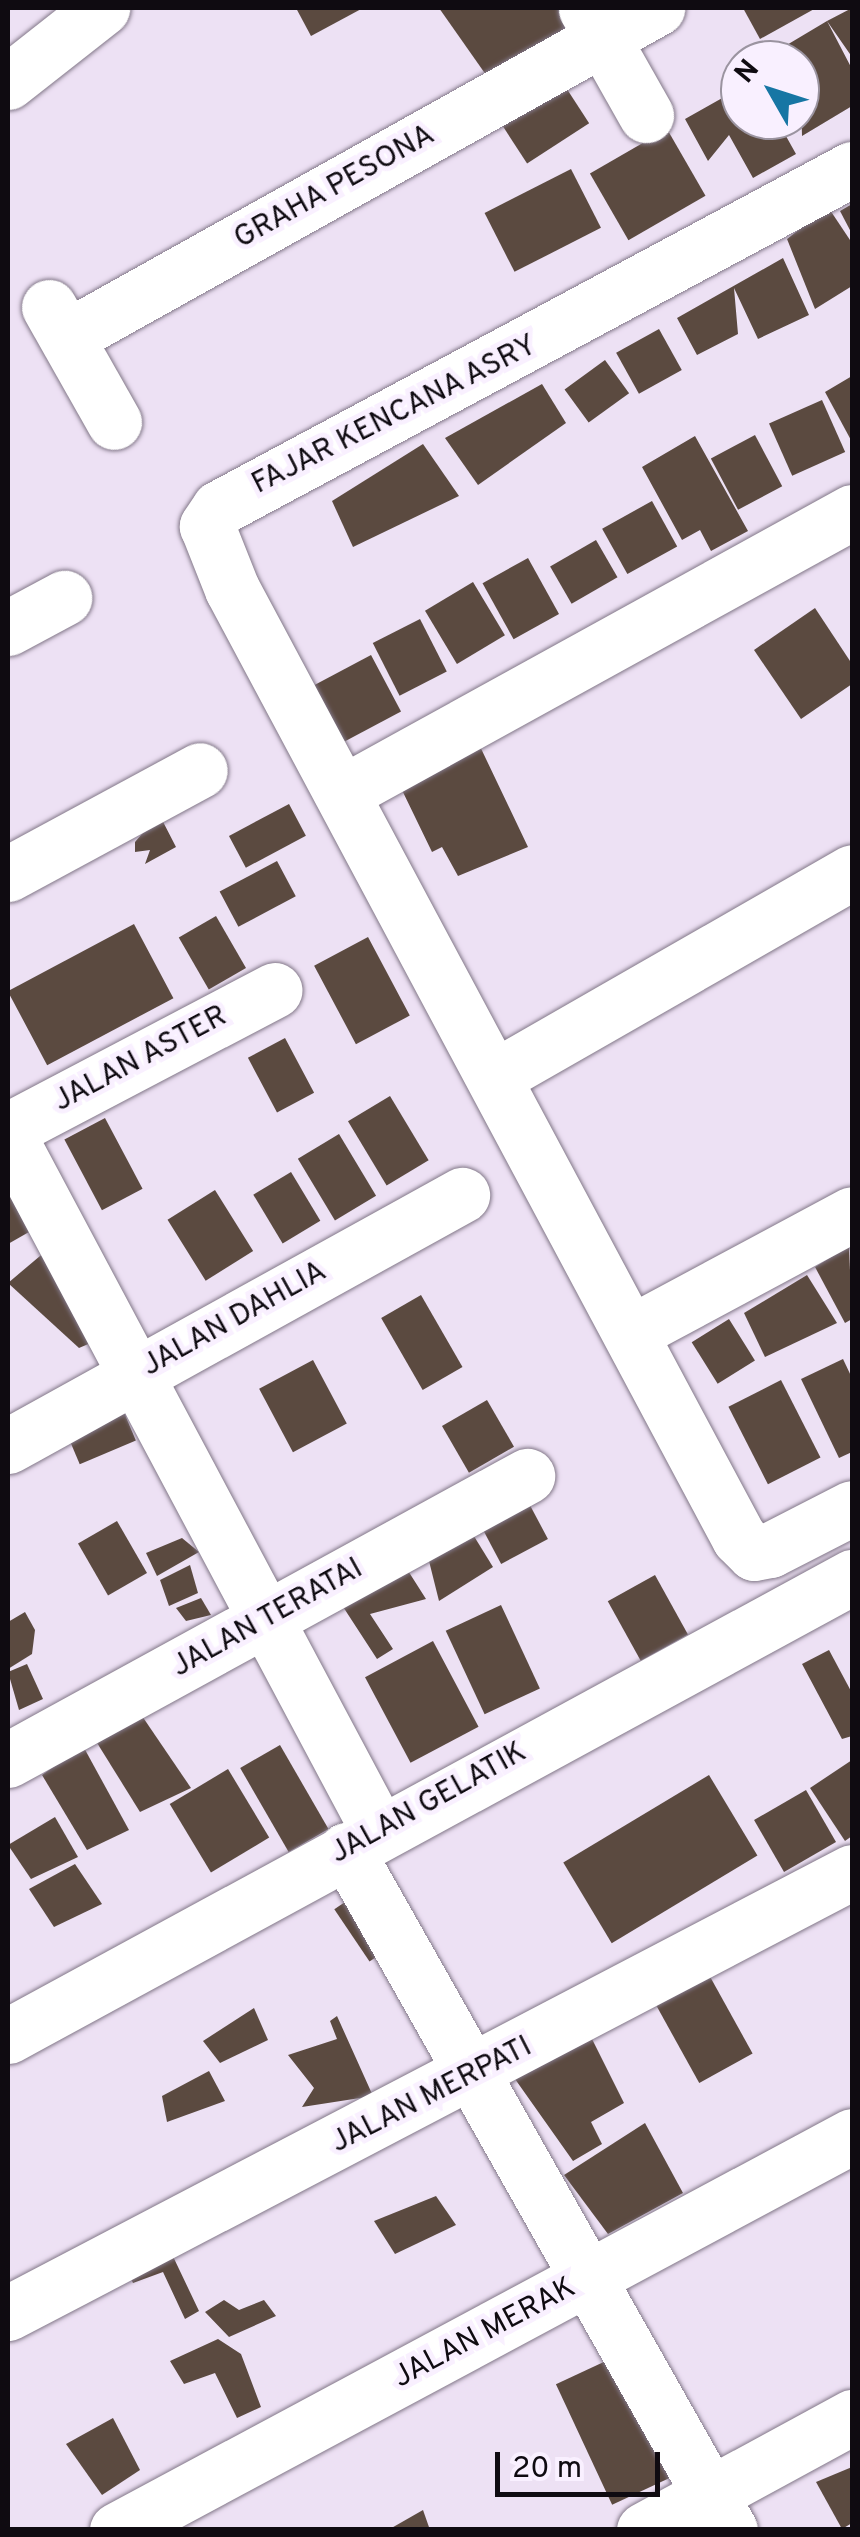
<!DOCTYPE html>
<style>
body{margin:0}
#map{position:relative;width:860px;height:2537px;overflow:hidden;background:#ede1f4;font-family:Overpass,sans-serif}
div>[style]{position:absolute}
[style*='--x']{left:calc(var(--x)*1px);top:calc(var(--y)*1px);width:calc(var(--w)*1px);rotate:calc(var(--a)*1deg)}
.building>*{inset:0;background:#5b4a40;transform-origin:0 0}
.roads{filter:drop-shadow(0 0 2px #827788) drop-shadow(0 0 2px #827788)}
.minor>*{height:55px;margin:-27.5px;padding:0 27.5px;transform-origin:27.5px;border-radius:27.5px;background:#fff}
span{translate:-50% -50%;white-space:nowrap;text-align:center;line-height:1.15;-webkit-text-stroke:10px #f9f0ff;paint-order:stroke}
.street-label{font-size:30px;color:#0f0b11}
.frame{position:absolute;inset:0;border:10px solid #0f0b11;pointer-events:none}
.north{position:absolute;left:720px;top:40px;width:100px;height:100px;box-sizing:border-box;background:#f9f0ff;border:2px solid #9b94a0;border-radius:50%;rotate:309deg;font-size:28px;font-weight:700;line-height:40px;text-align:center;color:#0f0b11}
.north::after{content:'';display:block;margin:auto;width:35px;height:45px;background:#1776a4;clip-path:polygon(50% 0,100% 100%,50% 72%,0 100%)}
.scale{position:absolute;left:495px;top:2452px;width:165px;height:45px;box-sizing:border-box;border:5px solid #0f0b11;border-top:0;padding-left:12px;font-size:30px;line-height:35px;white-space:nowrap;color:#0f0b11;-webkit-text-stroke:8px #f9f0ff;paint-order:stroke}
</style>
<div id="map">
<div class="building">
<div style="clip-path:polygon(296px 8px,363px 8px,311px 36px)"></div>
<div style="clip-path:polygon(439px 8px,559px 8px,570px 26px,491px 82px)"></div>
<div style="clip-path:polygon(743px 8px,816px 8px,760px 39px)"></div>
<div style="clip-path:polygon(852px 8px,852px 57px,827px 21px,852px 69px,852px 106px,802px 136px,800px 60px,770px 55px,827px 21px)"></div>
<div style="left:563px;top:83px;width:48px;height:74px;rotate:57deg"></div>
<div style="clip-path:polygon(740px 88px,740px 120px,777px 120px,796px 154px,753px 178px,729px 135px,708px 161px,685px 119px)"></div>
<div style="left:667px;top:129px;width:77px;height:89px;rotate:60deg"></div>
<div style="left:571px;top:169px;width:66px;height:97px;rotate:63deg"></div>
<div style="clip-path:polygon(852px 204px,852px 234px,840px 211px)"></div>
<div style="clip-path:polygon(828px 207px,852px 243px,852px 286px,815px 309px,787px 239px)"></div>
<div style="clip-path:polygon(783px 258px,809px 315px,758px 339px,734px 288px,738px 334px,697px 355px,677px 318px)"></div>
<div style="left:659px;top:329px;width:47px;height:49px;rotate:61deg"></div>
<div style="left:605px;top:360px;width:41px;height:50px;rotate:54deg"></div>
<div style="clip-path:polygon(852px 376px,852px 442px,825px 392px)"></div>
<div style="clip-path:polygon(542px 384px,566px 423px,478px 485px,445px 438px)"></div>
<div style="left:822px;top:400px;width:57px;height:58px;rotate:66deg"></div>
<div style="left:755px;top:435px;width:58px;height:50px;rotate:62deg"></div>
<div style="clip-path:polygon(695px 436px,748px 531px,711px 551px,700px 530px,682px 540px,642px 467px)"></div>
<div style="clip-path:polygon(423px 444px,459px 496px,353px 547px,332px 501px)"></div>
<div style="left:652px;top:501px;width:52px;height:57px;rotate:61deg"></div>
<div style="left:596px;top:540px;width:43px;height:53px;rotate:60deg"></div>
<div style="left:528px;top:558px;width:64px;height:52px;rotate:61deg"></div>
<div style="left:473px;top:582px;width:62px;height:56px;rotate:59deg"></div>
<div style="clip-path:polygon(815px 608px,852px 664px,852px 684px,801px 719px,754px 650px)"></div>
<div style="left:420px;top:619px;width:59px;height:53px;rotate:63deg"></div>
<div style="left:371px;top:655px;width:64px;height:65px;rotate:62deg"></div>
<div style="clip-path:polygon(476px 738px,528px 847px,458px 876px,442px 847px,432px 852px,400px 786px)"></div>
<div style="left:289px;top:804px;width:36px;height:68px;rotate:62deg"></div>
<div style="clip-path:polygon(159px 814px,176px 847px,145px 864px,150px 850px,135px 852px,135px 842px)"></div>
<div style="left:277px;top:861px;width:40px;height:65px;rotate:62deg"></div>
<div style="left:216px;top:916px;width:60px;height:43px;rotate:60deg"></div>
<div style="left:134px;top:924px;width:84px;height:143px;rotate:62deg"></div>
<div style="left:368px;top:937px;width:89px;height:61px;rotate:62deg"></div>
<div style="left:285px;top:1038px;width:62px;height:42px;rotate:62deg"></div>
<div style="left:390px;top:1096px;width:75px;height:49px;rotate:59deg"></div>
<div style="left:105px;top:1118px;width:80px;height:46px;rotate:62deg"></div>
<div style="left:339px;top:1134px;width:72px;height:48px;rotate:59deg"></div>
<div style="left:291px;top:1172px;width:57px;height:44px;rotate:59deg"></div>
<div style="left:215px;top:1190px;width:72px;height:56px;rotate:58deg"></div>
<div style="clip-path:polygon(8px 1192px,29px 1232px,8px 1244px)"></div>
<div style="clip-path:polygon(53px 1245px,100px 1339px,79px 1348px,8px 1283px)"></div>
<div style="clip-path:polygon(849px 1246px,852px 1319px,845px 1323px,815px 1267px)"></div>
<div style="clip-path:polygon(807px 1275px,837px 1323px,765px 1357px,744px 1313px)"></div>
<div style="left:421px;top:1295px;width:83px;height:46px;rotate:60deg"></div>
<div style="left:729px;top:1319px;width:49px;height:44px;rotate:58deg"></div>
<div style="clip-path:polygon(843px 1359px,852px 1378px,852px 1452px,839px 1458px,801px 1379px)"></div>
<div style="left:313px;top:1360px;width:72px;height:61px;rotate:62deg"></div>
<div style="left:781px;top:1380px;width:87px;height:59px;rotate:63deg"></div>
<div style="left:487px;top:1400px;width:54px;height:52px;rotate:60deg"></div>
<div style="left:123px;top:1410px;width:33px;height:61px;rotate:67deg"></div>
<div style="left:524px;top:1494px;width:51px;height:53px;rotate:62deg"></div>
<div style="clip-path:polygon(464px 1520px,493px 1567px,439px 1601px,425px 1545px)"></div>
<div style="left:117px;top:1521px;width:60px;height:45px;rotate:60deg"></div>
<div style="clip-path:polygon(182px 1538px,199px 1552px,157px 1576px,146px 1553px)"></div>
<div style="clip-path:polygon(398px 1555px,426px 1599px,370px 1614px,393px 1649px,377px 1659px,336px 1596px)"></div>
<div style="clip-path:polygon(190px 1565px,198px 1593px,169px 1606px,160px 1580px)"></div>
<div style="left:655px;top:1575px;width:68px;height:54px;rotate:61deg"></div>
<div style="clip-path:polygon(201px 1598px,211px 1615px,186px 1621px,176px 1608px)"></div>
<div style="left:501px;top:1605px;width:92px;height:61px;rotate:65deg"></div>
<div style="clip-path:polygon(25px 1612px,35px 1630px,32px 1654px,8px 1669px,8px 1622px)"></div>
<div style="left:433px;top:1641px;width:97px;height:77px;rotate:62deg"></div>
<div style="clip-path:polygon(829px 1650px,852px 1693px,852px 1736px,842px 1739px,802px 1664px)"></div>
<div style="clip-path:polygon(27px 1664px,43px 1699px,19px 1710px,8px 1672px)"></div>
<div style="clip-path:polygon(140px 1713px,191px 1788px,140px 1812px,94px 1738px)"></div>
<div style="left:280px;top:1745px;width:97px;height:46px;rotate:60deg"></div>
<div style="clip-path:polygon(83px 1746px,129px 1830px,87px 1850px,42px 1775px)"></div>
<div style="clip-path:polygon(852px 1760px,852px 1836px,845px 1841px,810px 1788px)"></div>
<div style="left:228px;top:1769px;width:80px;height:68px;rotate:59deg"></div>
<div style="left:709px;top:1775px;width:94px;height:170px;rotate:59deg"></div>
<div style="left:806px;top:1790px;width:60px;height:60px;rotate:60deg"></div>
<div style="clip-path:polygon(55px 1817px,78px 1857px,31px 1879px,8px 1845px)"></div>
<div style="clip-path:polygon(75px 1864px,102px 1904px,54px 1927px,29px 1889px)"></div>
<div style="left:360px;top:1892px;width:63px;height:31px;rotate:56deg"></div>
<div style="left:708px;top:1973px;width:92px;height:61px;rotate:61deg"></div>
<div style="clip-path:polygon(254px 2008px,268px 2040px,220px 2063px,203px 2041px)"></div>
<div style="clip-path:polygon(337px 2016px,373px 2096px,302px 2107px,314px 2088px,288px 2055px,337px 2039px,330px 2021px)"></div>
<div style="clip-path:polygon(592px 2039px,624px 2103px,591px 2122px,602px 2144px,573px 2161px,515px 2079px)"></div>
<div style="clip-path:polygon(209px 2071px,225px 2101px,167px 2122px,162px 2096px)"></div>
<div style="clip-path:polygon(645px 2123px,683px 2193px,608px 2234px,564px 2175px)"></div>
<div style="clip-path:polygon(436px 2196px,456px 2225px,395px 2254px,374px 2221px)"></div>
<div style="clip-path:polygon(169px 2248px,199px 2311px,185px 2319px,163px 2272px,133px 2283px,125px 2267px)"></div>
<div style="clip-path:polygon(224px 2300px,239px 2310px,264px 2300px,276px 2316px,229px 2337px,205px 2312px)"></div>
<div style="clip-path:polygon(218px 2339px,241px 2354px,261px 2407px,237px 2418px,215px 2373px,184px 2384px,170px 2361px)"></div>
<div style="left:623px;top:2353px;width:133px;height:74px;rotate:65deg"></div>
<div style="clip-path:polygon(113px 2418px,140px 2470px,102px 2495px,66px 2444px)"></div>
<div style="clip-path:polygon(852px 2467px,852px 2523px,842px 2529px,816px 2482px)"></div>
<div style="clip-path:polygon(423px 2510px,430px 2530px,388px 2530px)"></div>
</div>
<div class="roads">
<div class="minor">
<div style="--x:586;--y:9;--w:122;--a:60.5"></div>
<div style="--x:8;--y:82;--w:120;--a:-38.2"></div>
<div style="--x:852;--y:169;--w:718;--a:151.83"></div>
<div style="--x:219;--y:508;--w:22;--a:124"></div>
<div style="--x:207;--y:526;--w:68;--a:68.4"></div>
<div style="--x:232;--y:589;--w:1076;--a:61.89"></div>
<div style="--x:739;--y:1538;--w:21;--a:45"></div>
<div style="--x:754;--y:1553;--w:16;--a:-11"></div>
<div style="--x:770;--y:1550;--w:92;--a:-27.1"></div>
<div style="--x:49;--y:307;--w:132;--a:60.5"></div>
<div style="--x:67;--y:337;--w:676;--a:-29.15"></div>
<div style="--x:8;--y:628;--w:64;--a:-28.2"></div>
<div style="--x:344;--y:792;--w:580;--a:-28.86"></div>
<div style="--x:8;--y:874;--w:218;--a:-28.4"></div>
<div style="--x:498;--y:1075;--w:408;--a:-29.8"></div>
<div style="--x:8;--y:1130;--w:301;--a:-27.7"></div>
<div style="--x:8;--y:1135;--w:787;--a:61.97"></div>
<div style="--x:634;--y:1331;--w:247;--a:-28.2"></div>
<div style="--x:8;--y:1446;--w:519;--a:-28.94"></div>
<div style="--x:8;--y:1760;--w:592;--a:-28.69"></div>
<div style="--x:346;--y:1850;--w:781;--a:60.55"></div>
<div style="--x:8;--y:2036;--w:961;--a:-28.54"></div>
<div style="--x:8;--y:2313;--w:952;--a:-27.59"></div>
<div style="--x:117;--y:2530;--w:834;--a:-28.19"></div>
<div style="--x:644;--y:2530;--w:237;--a:-28.5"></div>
</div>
</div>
<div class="street-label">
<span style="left:335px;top:188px;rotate:-29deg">GRAHA PESONA</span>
<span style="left:395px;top:416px;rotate:-27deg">FAJAR KENCANA ASRY</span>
<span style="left:141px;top:1060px;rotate:-28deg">JALAN ASTER</span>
<span style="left:235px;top:1320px;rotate:-29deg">JALAN DAHLIA</span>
<span style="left:268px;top:1619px;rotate:-29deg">JALAN TERATAI</span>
<span style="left:429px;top:1804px;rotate:-29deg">JALAN GELATIK</span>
<span style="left:432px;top:2096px;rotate:-27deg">JALAN MERPATI</span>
<span style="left:485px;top:2334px;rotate:-28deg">JALAN MERAK</span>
</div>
<div class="frame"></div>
<div class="north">N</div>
<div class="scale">20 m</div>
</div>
